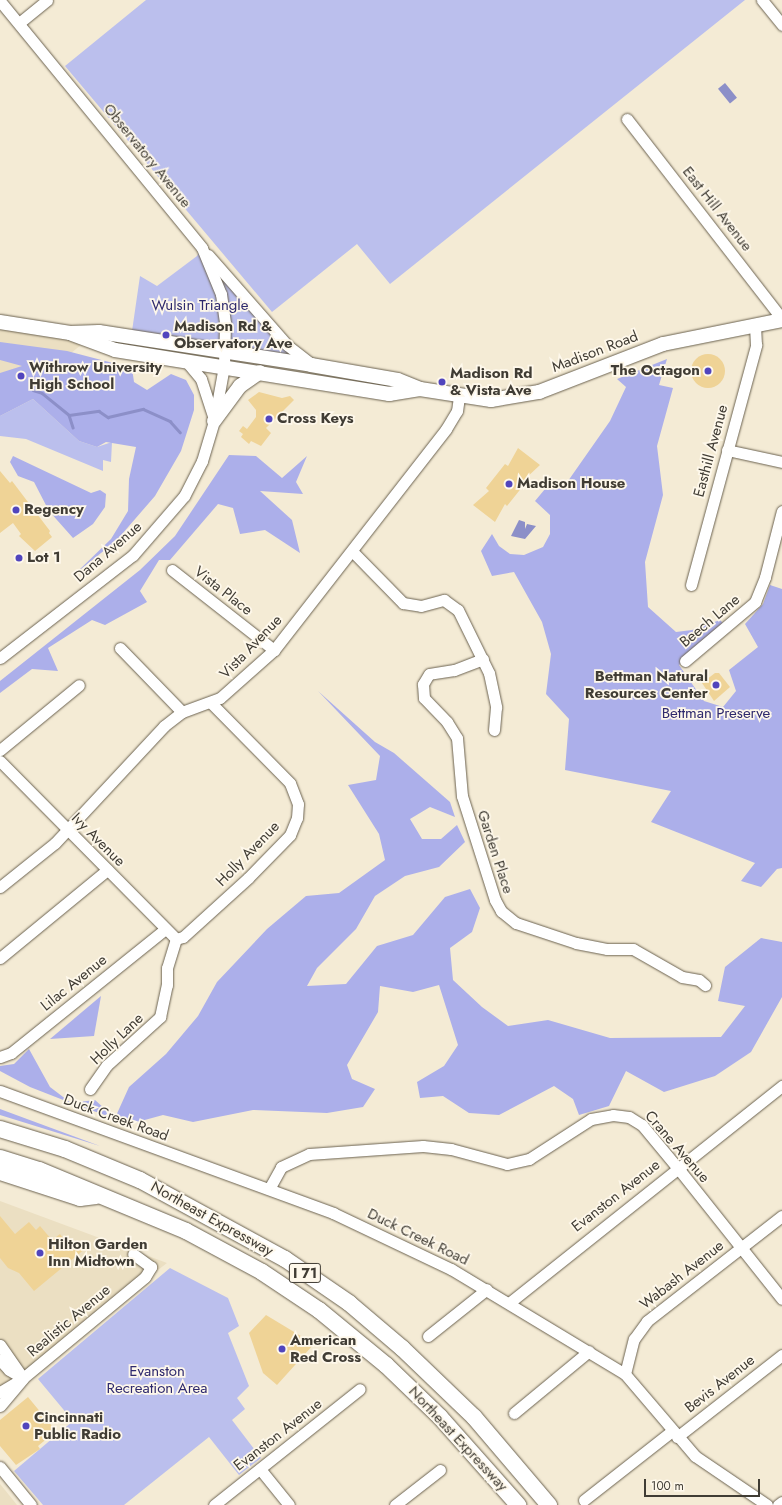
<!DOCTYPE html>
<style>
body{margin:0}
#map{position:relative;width:782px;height:1505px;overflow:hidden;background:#f4ebd5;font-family:Jost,sans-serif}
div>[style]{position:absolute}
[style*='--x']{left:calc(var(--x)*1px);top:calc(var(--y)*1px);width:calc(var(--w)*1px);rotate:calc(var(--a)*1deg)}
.built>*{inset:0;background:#ebdfc2}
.green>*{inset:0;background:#bbbfed}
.forest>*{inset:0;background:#acafea}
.water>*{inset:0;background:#8c8fc8;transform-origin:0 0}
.stream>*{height:2.5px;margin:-1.25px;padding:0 1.25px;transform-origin:1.25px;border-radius:1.25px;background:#8c8fc8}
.building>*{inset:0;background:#efd396}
.round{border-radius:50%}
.roads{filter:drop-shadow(0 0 1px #6b6250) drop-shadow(0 0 1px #6b6250)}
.minor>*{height:11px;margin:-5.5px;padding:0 5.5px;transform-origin:5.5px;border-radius:5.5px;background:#fff}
.major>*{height:14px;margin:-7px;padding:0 7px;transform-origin:7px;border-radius:7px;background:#fff}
.highway>*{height:16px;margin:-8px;padding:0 8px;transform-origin:8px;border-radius:8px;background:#fff}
.dots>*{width:11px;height:11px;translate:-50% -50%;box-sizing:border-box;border:2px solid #fef8eb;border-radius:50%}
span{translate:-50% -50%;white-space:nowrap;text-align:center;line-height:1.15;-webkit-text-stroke:3.5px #fef8eb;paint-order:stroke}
.shield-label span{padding:1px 3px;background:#fef8eb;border:1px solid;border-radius:3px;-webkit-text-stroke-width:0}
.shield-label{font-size:14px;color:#403c34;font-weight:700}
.street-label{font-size:15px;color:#403c34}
.park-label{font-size:15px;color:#2e296d}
.poi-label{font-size:15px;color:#403c34;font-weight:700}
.left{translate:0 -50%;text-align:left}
.right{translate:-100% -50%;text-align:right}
.scale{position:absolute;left:644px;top:1479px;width:116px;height:18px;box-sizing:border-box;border:2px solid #403c34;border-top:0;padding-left:5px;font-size:12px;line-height:14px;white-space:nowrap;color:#403c34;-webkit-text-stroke:3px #fef8eb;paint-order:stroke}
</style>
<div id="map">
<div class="built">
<div style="clip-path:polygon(0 322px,86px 341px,0 410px)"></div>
<div style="clip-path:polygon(0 1201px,167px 1263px,0 1392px)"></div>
<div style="clip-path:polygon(0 1484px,5px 1490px,17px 1505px,0 1505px)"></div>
</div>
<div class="green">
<div style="clip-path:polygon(146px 0,745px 0,390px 284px,357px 244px,272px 312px,65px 66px)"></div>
<div style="clip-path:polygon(202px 248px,311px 365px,131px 338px,140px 276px,157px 286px,197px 256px)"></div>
<div style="clip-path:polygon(33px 399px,79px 441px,97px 447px,112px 442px,111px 462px,103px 460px,103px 471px,26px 439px,0 436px,0 416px)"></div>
<div style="clip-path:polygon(170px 1268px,228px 1298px,239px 1326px,228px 1333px,249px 1386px,237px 1398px,245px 1409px,232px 1420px,261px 1458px,239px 1475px,209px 1437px,124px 1505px,43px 1505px,14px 1471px,73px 1421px,38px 1379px)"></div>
</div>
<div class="forest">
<div style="clip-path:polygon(0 342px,67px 351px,132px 368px,134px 382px,147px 390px,171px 374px,186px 380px,194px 395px,194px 410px,181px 451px,155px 496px,116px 541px,76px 573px,111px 539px,128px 511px,129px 479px,136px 447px,106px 442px,97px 447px,79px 441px,33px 399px,0 416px,0 373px,22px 366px,0 360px)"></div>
<div style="clip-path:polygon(667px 359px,659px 385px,673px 388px,657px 446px,663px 495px,645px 562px,648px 607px,676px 632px,692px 630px,720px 620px,725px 625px,679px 665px,704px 701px,723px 707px,736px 691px,729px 670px,758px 647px,745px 624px,763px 604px,770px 585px,782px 589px,782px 868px,777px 869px,761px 887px,741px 881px,755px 863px,651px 822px,671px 791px,565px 770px,569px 719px,546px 694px,551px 654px,542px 622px,514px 572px,492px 576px,481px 551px,492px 534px,499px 546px,510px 554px,524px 555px,543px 547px,550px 534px,550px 515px,535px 501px,550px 483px,568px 481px,610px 421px,626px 387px,617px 379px)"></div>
<div style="clip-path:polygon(229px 455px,256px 456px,282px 478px,307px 456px,296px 482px,303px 494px,260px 491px,292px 520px,300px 553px,265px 530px,240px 534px,233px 508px,218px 504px,170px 560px,159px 560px,140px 591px,147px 602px,105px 625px,92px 620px,48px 648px,58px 671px,32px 669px,0 693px,0 681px,140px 570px,175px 536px)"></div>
<div style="clip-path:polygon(13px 456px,91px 493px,100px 490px,106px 494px,105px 507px,93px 524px,73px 538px,49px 511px,34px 482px,18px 476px,10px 462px)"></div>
<div style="clip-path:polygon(318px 691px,375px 742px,394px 753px,450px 802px,455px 817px,430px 807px,410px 819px,422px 839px,441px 839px,457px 825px,465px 842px,439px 867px,405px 876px,375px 896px,356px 929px,317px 968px,307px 986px,346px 984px,377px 946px,413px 935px,445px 897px,470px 889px,480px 908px,472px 932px,450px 948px,453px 980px,482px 1007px,508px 1026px,548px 1020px,610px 1038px,721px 1037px,745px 1006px,718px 1001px,725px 967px,761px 938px,782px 942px,782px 997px,751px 1052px,715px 1076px,664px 1092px,626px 1071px,609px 1106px,579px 1115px,573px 1099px,554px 1086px,499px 1115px,469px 1113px,443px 1096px,420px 1098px,417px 1082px,444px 1066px,458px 1045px,439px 985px,413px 992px,380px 986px,378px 1012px,347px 1065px,352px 1079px,375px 1089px,363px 1107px,327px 1113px,253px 1110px,193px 1122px,163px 1115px,130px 1124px,71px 1103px,30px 1087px,0 1071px,0 1066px,14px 1064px,29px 1049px,50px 1087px,71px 1103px,95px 1100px,115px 1118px,129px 1087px,166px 1054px,198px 1016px,217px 982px,267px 929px,306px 896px,339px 893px,385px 860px,379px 834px,348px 785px,376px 780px,380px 756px)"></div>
<div style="clip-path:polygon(101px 996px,94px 1036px,50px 1039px)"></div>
<div style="clip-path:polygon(0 1109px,100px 1146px,0 1115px)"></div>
</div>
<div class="water">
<div style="left:725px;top:83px;width:19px;height:9px;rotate:51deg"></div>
<div style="clip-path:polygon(519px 520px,525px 522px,525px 529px,527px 524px,536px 526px,525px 539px,511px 536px)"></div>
</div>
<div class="stream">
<div style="--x:33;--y:390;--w:9;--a:18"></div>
<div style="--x:42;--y:393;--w:35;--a:39"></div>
<div style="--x:69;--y:415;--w:30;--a:-8"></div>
<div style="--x:99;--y:411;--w:11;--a:34"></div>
<div style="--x:108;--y:417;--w:36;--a:-13"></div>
<div style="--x:143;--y:409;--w:30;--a:24"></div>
<div style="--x:170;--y:421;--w:15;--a:48"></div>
<div style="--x:69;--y:415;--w:13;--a:72"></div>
</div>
<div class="building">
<div class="round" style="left:691px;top:354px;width:34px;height:34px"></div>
<div style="clip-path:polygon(259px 392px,282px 398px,290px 396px,294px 400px,266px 428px,271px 433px,261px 446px,251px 441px,249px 444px,241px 437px,243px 434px,239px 431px,243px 426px,247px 429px,256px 417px,256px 410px,248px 400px)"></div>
<div style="clip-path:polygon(518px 448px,540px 465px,525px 479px,527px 481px,507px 506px,505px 504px,495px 522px,473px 505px,489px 491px,486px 488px,505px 464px,508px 466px)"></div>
<div style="clip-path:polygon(0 471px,10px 483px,12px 481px,50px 531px,49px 533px,52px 537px,35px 551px,19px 536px,21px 534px,13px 523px,0 533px)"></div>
<div style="clip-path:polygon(715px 673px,719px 673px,730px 687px,714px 701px,702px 683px)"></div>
<div style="clip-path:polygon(0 1216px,15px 1234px,29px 1222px,36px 1230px,40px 1226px,52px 1240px,60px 1234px,63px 1238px,66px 1235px,73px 1243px,76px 1241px,86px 1248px,34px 1291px,19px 1273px,8px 1268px,0 1258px)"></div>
<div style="clip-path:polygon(266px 1315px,314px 1344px,277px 1385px,263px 1373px,249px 1333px)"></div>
<div style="clip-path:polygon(28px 1397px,56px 1431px,38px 1446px,40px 1449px,16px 1465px,0 1446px,0 1420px)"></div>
</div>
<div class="roads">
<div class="minor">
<div style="--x:762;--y:0;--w:32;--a:51"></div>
<div style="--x:0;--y:1;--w:319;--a:50.7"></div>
<div style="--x:202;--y:248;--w:50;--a:67.6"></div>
<div style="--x:221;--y:294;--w:29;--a:82"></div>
<div style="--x:225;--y:323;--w:43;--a:91.3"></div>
<div style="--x:224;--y:366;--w:56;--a:100.3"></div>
<div style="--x:214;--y:421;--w:42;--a:106.7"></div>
<div style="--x:202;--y:461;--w:39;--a:117"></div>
<div style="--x:184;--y:496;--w:78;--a:130.8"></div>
<div style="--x:133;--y:555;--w:168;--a:142.2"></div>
<div style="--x:19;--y:23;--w:36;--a:-39"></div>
<div style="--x:627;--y:119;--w:253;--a:52.2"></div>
<div style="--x:208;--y:255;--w:120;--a:48.7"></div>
<div style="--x:287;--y:345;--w:31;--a:38"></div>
<div style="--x:186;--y:361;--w:23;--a:50"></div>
<div style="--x:201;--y:379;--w:38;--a:72"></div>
<div style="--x:727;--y:450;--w:56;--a:12.3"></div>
<div style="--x:352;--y:551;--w:73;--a:45.6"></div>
<div style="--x:403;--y:603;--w:18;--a:9"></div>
<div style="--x:421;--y:606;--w:24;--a:-15"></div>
<div style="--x:444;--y:600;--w:17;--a:36"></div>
<div style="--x:458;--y:610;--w:70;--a:63.8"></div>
<div style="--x:489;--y:673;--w:35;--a:78"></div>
<div style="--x:496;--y:707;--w:23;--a:95"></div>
<div style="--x:172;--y:570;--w:130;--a:38.1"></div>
<div style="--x:691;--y:585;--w:249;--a:-74.8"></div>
<div style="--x:756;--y:345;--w:20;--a:-93"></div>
<div style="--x:120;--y:648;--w:89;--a:45.9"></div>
<div style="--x:483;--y:659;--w:31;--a:159"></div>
<div style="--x:454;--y:670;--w:25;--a:171"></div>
<div style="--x:429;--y:674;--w:12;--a:121"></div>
<div style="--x:423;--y:684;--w:14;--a:86"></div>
<div style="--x:424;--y:698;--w:33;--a:46"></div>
<div style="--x:447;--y:722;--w:19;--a:58"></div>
<div style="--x:457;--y:738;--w:58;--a:85.1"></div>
<div style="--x:462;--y:796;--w:109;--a:72.4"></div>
<div style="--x:495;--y:900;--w:13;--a:61"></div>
<div style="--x:501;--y:911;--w:19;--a:39"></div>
<div style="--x:516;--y:923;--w:63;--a:18.4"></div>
<div style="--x:576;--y:943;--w:32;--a:11"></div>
<div style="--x:607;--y:949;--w:26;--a:0"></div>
<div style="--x:633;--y:949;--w:56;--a:29.7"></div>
<div style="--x:682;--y:977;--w:17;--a:10"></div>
<div style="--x:699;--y:980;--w:8;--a:40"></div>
<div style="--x:685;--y:661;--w:92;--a:-40.1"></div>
<div style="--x:755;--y:602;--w:27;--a:-68"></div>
<div style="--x:765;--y:577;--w:68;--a:-75.6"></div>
<div style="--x:0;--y:750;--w:102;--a:-39.4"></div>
<div style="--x:0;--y:761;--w:250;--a:45.3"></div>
<div style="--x:0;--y:887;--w:70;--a:-38.7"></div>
<div style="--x:55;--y:843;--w:160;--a:-47"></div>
<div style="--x:164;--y:726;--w:23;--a:-38"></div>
<div style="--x:182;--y:712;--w:40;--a:-20.2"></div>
<div style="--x:220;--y:698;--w:72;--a:-41.6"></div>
<div style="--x:274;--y:650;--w:280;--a:-52.1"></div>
<div style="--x:446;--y:429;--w:21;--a:-59"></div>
<div style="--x:457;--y:411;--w:14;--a:-82"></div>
<div style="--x:176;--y:939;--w:7;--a:-16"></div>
<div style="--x:183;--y:937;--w:88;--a:-42.2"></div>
<div style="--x:248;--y:878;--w:60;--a:-45.7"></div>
<div style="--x:290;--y:835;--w:18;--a:-68"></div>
<div style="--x:297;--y:818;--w:14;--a:-86"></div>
<div style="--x:298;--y:804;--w:22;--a:-111"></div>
<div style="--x:290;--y:783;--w:112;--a:-134.6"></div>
<div style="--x:0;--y:958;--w:139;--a:-39.4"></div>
<div style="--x:0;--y:1057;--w:12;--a:-20"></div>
<div style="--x:11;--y:1053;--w:198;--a:-38.8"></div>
<div style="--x:90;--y:1089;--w:29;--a:-55"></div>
<div style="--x:107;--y:1065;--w:72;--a:-42.2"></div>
<div style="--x:160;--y:1017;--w:33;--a:-78"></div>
<div style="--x:167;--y:985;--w:17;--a:-90"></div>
<div style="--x:167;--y:968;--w:30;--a:-73"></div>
<div style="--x:0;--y:1091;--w:355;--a:20.1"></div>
<div style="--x:333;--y:1213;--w:131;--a:25.4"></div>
<div style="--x:451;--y:1269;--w:203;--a:31.1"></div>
<div style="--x:625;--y:1374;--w:108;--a:49.5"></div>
<div style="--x:695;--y:1456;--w:87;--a:34.2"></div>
<div style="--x:269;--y:1189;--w:25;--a:-61"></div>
<div style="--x:281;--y:1167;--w:31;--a:-25"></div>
<div style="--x:309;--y:1154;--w:114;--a:-4"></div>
<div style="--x:423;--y:1146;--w:28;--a:6"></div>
<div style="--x:451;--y:1149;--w:58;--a:15"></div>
<div style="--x:507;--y:1164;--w:23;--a:-13"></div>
<div style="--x:529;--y:1159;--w:74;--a:-32.8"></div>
<div style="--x:591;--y:1119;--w:22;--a:-10"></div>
<div style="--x:613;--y:1115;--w:16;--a:7"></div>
<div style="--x:629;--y:1117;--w:15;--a:32"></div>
<div style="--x:642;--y:1125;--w:61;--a:50.3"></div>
<div style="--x:681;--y:1172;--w:162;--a:51.5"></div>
<div style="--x:509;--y:1303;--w:349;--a:-38.5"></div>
<div style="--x:428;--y:1336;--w:75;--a:-38.5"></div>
<div style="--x:0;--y:1345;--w:40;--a:55.1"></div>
<div style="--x:0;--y:1360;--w:13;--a:48"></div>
<div style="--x:9;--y:1370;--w:16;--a:30"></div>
<div style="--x:625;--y:1374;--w:36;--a:-76"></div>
<div style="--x:634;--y:1339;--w:22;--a:-54"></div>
<div style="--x:647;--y:1321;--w:171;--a:-37.9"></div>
<div style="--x:0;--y:1392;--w:27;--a:-31"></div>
<div style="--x:23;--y:1378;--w:158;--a:-39.6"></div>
<div style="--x:145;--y:1277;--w:12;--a:-59"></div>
<div style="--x:151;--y:1267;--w:22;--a:-144"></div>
<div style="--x:0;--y:1406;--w:35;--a:-50"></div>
<div style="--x:514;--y:1413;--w:97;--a:-39.6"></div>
<div style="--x:677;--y:1437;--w:133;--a:-38"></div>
<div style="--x:0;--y:1467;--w:49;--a:50.8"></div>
<div style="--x:260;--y:1469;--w:46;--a:51.1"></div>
<div style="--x:584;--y:1500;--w:112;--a:-38.1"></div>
<div style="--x:214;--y:1505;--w:186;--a:-38.5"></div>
<div style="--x:395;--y:1505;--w:57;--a:-37.9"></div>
<div style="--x:778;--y:1505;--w:5;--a:-37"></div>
</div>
<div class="major">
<div style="--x:0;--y:322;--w:71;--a:8.9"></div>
<div style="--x:70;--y:333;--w:29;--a:-2"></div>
<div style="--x:99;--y:332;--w:215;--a:8.8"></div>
<div style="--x:311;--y:365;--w:88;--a:9.8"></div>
<div style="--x:398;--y:380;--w:24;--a:22"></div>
<div style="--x:420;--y:389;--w:72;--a:8.8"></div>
<div style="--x:491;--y:400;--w:49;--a:-9.5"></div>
<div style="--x:539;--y:392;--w:133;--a:-21.2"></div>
<div style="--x:663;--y:344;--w:121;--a:-11.4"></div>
<div style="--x:72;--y:334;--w:46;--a:20.4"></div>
<div style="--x:115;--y:350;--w:278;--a:9.1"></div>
<div style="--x:389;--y:394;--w:31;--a:-9"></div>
<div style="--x:214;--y:421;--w:44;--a:-53.4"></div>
<div style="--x:240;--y:386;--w:24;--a:-35"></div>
</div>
<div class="highway">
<div style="--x:0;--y:1129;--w:68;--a:17.1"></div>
<div style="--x:65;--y:1149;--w:81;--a:22.5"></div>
<div style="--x:140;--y:1180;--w:165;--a:28.6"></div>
<div style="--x:285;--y:1259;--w:78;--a:34.5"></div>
<div style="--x:349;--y:1303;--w:70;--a:40.3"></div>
<div style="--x:402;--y:1348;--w:100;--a:43.8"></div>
<div style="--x:474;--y:1417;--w:116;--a:49.6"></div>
<div style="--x:0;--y:1158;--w:41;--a:17.1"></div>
<div style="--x:39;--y:1170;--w:159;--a:22.5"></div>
<div style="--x:186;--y:1231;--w:86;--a:28.3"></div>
<div style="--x:262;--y:1272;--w:69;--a:33.7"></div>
<div style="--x:319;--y:1310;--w:87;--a:39.4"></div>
<div style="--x:386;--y:1365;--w:75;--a:43.9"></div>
<div style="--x:440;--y:1417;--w:118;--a:48.4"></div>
<div style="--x:0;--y:1172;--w:84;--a:18"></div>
<div style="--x:80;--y:1198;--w:16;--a:-7"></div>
</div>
</div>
<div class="dots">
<div style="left:166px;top:335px;background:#5145bd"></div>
<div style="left:708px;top:371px;background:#5145bd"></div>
<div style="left:21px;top:376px;background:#5145bd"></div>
<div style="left:442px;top:382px;background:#5145bd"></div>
<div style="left:269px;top:419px;background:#5145bd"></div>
<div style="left:509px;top:484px;background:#5145bd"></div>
<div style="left:16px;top:510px;background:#5145bd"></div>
<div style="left:19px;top:558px;background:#5145bd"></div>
<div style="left:716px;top:685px;background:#5145bd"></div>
<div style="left:40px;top:1253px;background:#5145bd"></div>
<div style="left:282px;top:1349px;background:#5145bd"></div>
<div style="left:26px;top:1426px;background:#5145bd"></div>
</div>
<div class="shield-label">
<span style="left:305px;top:1273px">I 71</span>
</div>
<div class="street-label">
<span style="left:147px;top:156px;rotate:51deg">Observatory Avenue</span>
<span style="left:717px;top:209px;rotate:52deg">East Hill Avenue</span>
<span style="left:595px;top:352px;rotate:-21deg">Madison Road</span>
<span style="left:711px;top:451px;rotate:-75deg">Easthill Avenue</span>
<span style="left:108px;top:552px;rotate:-41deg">Dana Avenue</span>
<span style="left:223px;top:591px;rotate:38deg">Vista Place</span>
<span style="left:710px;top:621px;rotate:-40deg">Beech Lane</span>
<span style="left:251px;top:647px;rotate:-46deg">Vista Avenue</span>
<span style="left:98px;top:840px;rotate:45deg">Ivy Avenue</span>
<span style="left:495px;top:852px;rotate:72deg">Garden Place</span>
<span style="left:248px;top:854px;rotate:-46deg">Holly Avenue</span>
<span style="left:74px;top:983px;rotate:-39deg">Lilac Avenue</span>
<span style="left:117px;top:1039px;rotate:-44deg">Holly Lane</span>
<span style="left:116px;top:1118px;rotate:20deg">Duck Creek Road</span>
<span style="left:677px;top:1147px;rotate:49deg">Crane Avenue</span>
<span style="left:616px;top:1196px;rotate:-38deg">Evanston Avenue</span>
<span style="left:212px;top:1219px;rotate:29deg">Northeast Expressway</span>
<span style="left:418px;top:1237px;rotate:26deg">Duck Creek Road</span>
<span style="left:682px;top:1275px;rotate:-38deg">Wabash Avenue</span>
<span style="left:69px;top:1321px;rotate:-40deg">Realistic Avenue</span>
<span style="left:720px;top:1384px;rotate:-38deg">Bevis Avenue</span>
<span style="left:278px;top:1435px;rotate:-38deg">Evanston Avenue</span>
<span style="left:458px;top:1439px;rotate:47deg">Northeast Expressway</span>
</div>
<div class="park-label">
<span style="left:200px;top:306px">Wulsin Triangle</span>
<span style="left:716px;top:714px">Bettman Preserve</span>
<span style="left:157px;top:1380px">Evanston<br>Recreation Area</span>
</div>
<div class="poi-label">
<span class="left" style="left:174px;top:335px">Madison Rd &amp;<br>Observatory Ave</span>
<span class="left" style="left:29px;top:376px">Withrow University<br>High School</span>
<span class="right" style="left:700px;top:371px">The Octagon</span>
<span class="left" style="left:450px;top:382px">Madison Rd<br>&amp; Vista Ave</span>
<span class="left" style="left:277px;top:419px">Cross Keys</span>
<span class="left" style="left:517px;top:484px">Madison House</span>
<span class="left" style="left:24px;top:510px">Regency</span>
<span class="left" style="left:27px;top:558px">Lot 1</span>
<span class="right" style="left:708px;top:685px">Bettman Natural<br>Resources Center</span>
<span class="left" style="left:48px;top:1253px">Hilton Garden<br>Inn Midtown</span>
<span class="left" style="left:290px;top:1349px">American<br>Red Cross</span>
<span class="left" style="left:34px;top:1426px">Cincinnati<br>Public Radio</span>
</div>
<div class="scale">100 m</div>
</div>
